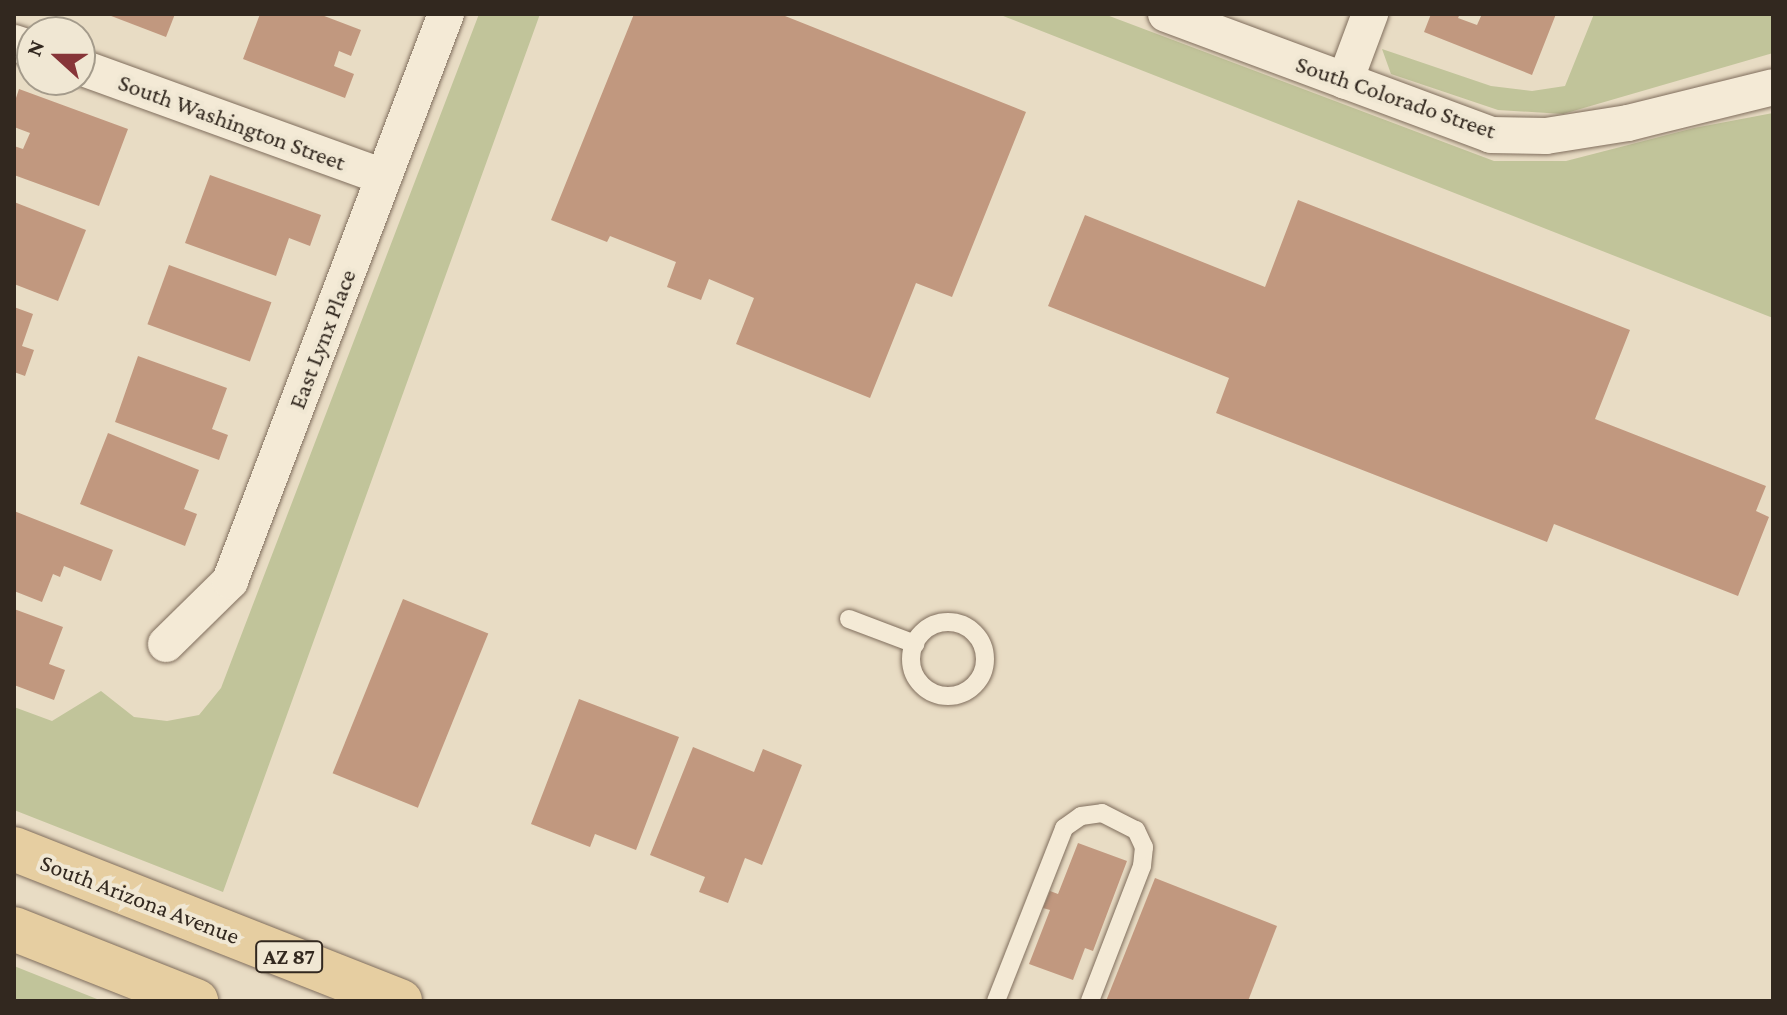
<!DOCTYPE html>
<style>
body{margin:0}
#map{position:relative;width:1787px;height:1015px;overflow:hidden;background:#e8dcc4;font-family:"Crimson Pro",serif}
div>[style]{position:absolute}
[style*='--x']{left:calc(var(--x)*1px);top:calc(var(--y)*1px);width:calc(var(--w)*1px);rotate:calc(var(--a)*1deg)}
.green>*{inset:0;background:#c1c49a}
.building>*{inset:0;background:#c1987f;transform-origin:0 0}
.roads{filter:drop-shadow(0 0 2px #806e5d) drop-shadow(0 0 2px #806e5d)}
.lane>*{height:18px;margin:-9px;padding:0 9px;transform-origin:9px;border-radius:9px;background:#f4ead6}
.lane>.ring{margin:-9px;padding:0;box-sizing:content-box;background:none;border:18px solid #f4ead6;border-radius:50%}
.street>*{height:36px;margin:-18px;padding:0 18px;transform-origin:18px;border-radius:18px;background:#f4ead6}
.primary>*{height:44px;margin:-22px;padding:0 22px;transform-origin:22px;border-radius:22px;background:#e6cea1}
span{translate:-50% -50%;white-space:nowrap;text-align:center;line-height:1.15;-webkit-text-stroke:8px #f0e7d3;paint-order:stroke}
.shield-label span{padding:2px 6px;background:#f0e7d3;border:2px solid;border-radius:6px;-webkit-text-stroke-width:0}
.shield-label{font-size:22px;color:#32281f;font-weight:700}
.street-label{font-size:24px;color:#32281f}
.frame{position:absolute;inset:0;border:16px solid #32281f;pointer-events:none}
.north{position:absolute;left:16px;top:16px;width:80px;height:80px;box-sizing:border-box;background:#f0e7d3;border:2px solid #a49b8b;border-radius:50%;rotate:291deg;font-size:22px;font-weight:700;line-height:32px;text-align:center;color:#32281f}
.north::after{content:'';display:block;margin:auto;width:28px;height:36px;background:#873538;clip-path:polygon(50% 0,100% 100%,50% 72%,0 100%)}
</style>
<div id="map">
<div class="green">
<div style="clip-path:polygon(479px 14px,540px 14px,223px 892px,14px 810px,14px 707px,52px 721px,101px 691px,134px 717px,167px 721px,199px 715px,221px 688px)"></div>
<div style="clip-path:polygon(998px 14px,1104px 14px,1494px 161px,1566px 161px,1694px 128px,1773px 113px,1773px 318px)"></div>
<div style="clip-path:polygon(1594px 14px,1773px 14px,1773px 53px,1563px 114px,1498px 110px,1391px 74px,1382px 49px,1491px 86px,1532px 91px,1565px 86px)"></div>
<div style="clip-path:polygon(14px 966px,102px 1001px,14px 1001px)"></div>
</div>
<div class="building">
<div style="clip-path:polygon(106px 14px,175px 14px,166px 37px)"></div>
<div style="clip-path:polygon(260px 14px,319px 14px,361px 30px,351px 56px,339px 51px,334px 66px,354px 74px,345px 98px,243px 59px)"></div>
<div style="clip-path:polygon(634px 14px,780px 14px,1026px 112px,952px 297px,916px 283px,870px 398px,736px 344px,754px 298px,709px 279px,701px 300px,667px 287px,676px 262px,610px 236px,607px 242px,551px 220px)"></div>
<div style="clip-path:polygon(1431px 14px,1460px 14px,1458px 18px,1477px 25px,1482px 14px,1556px 14px,1532px 75px,1424px 32px)"></div>
<div style="clip-path:polygon(19px 89px,128px 129px,99px 206px,14px 175px,14px 146px,23px 149px,30px 133px,14px 127px,14px 104px)"></div>
<div style="clip-path:polygon(210px 175px,321px 215px,310px 246px,289px 238px,276px 276px,185px 243px)"></div>
<div style="clip-path:polygon(1298px 200px,1630px 330px,1595px 419px,1766px 486px,1756px 511px,1769px 517px,1738px 596px,1554px 524px,1547px 542px,1216px 413px,1229px 378px,1048px 306px,1085px 215px,1265px 287px)"></div>
<div style="clip-path:polygon(14px 202px,86px 230px,58px 301px,14px 284px)"></div>
<div style="left:169px;top:265px;width:109px;height:63px;rotate:20deg"></div>
<div style="clip-path:polygon(14px 307px,33px 314px,22px 346px,34px 350px,25px 376px,14px 372px)"></div>
<div style="clip-path:polygon(138px 356px,227px 388px,212px 429px,228px 435px,219px 460px,115px 422px)"></div>
<div style="clip-path:polygon(108px 433px,199px 470px,184px 509px,197px 514px,185px 546px,80px 504px)"></div>
<div style="clip-path:polygon(14px 511px,113px 550px,101px 581px,64px 566px,60px 577px,53px 574px,42px 602px,14px 591px)"></div>
<div style="left:403px;top:599px;width:92px;height:188px;rotate:22deg"></div>
<div style="clip-path:polygon(14px 609px,63px 627px,49px 664px,65px 670px,54px 700px,14px 685px)"></div>
<div style="clip-path:polygon(579px 699px,679px 737px,636px 850px,595px 834px,590px 847px,531px 824px)"></div>
<div style="clip-path:polygon(693px 747px,754px 772px,763px 749px,802px 765px,762px 865px,745px 858px,728px 903px,699px 892px,705px 877px,650px 855px)"></div>
<div style="clip-path:polygon(1078px 843px,1127px 861px,1093px 951px,1085px 948px,1073px 980px,1029px 964px,1050px 910px,1043px 908px,1050px 891px,1058px 894px)"></div>
<div style="clip-path:polygon(1155px 878px,1277px 926px,1248px 1001px,1106px 1001px)"></div>
</div>
<div class="roads">
<div class="lane">
<div style="--x:849;--y:619;--w:71;--a:20.7"></div>
<div class="ring" style="left:911px;top:622px;width:56px;height:56px"></div>
<div style="--x:996;--y:1001;--w:186;--a:-68.5"></div>
<div style="--x:1064;--y:828;--w:21;--a:-35"></div>
<div style="--x:1081;--y:816;--w:21;--a:-8"></div>
<div style="--x:1102;--y:813;--w:38;--a:27"></div>
<div style="--x:1136;--y:830;--w:19;--a:65"></div>
<div style="--x:1144;--y:847;--w:19;--a:96"></div>
<div style="--x:1142;--y:866;--w:145;--a:111.1"></div>
</div>
<div class="street">
<div style="--x:1166;--y:14;--w:347;--a:20.4"></div>
<div style="--x:1491;--y:135;--w:55;--a:1"></div>
<div style="--x:1546;--y:136;--w:83;--a:-9"></div>
<div style="--x:1628;--y:123;--w:149;--a:-13.9"></div>
<div style="--x:14;--y:43;--w:19;--a:18"></div>
<div style="--x:80;--y:67;--w:323;--a:19.9"></div>
<div style="--x:1345;--y:81;--w:72;--a:-69.5"></div>
<div style="--x:166;--y:644;--w:90;--a:-44.5"></div>
<div style="--x:230;--y:581;--w:607;--a:-69.15"></div>
</div>
<div class="primary">
<div style="--x:14;--y:849;--w:415;--a:21.5"></div>
<div style="--x:14;--y:929;--w:196;--a:21.6"></div>
</div>
</div>
<div class="shield-label">
<span style="left:289px;top:957px">AZ 87</span>
</div>
<div class="street-label">
<span style="left:1396px;top:97px;rotate:19deg">South Colorado Street</span>
<span style="left:232px;top:122px;rotate:20deg">South Washington Street</span>
<span style="left:322px;top:339px;rotate:-69deg">East Lynx Place</span>
<span style="left:140px;top:899px;rotate:21deg">South Arizona Avenue</span>
</div>
<div class="frame"></div>
<div class="north">N</div>
</div>
